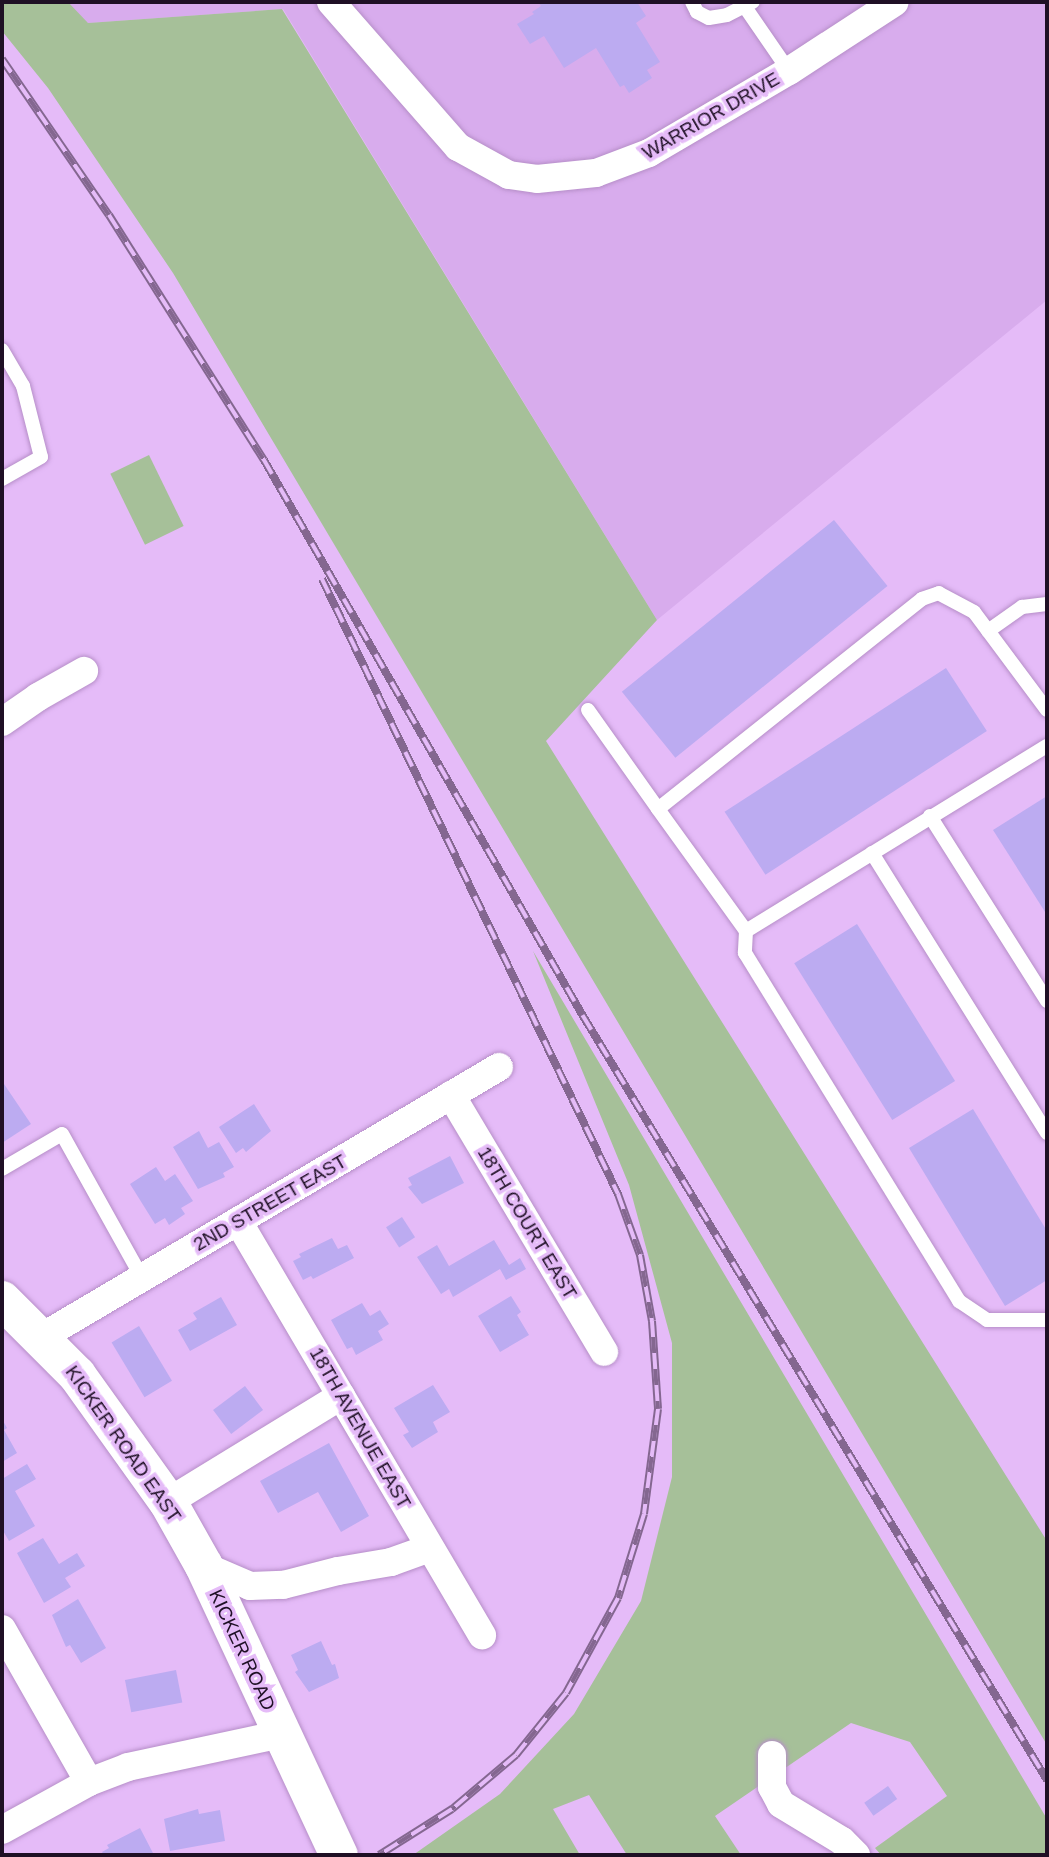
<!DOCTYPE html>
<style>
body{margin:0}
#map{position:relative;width:1049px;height:1857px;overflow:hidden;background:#e5bbf8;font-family:Helvetica,sans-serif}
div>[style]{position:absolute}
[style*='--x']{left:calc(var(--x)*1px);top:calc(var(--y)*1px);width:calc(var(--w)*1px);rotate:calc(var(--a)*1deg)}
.built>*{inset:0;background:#d8aced}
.green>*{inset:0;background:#a6c099;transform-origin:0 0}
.building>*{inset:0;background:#bcabf1;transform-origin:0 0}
.roads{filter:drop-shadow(0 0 2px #b68ec8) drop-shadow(0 0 2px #b68ec8)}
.lane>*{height:14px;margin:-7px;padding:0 7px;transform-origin:7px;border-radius:7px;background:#fff}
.street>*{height:28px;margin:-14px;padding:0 14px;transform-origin:14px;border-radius:14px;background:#fff}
.secondary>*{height:38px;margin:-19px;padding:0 19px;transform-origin:19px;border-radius:19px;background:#fff}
.rail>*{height:8px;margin-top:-4px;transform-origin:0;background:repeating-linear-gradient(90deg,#e5bbf8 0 16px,#846790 0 32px);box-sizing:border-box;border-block:2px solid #846790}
span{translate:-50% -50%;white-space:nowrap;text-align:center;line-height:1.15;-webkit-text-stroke:7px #e5bbf8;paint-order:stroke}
.street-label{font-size:19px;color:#1f1025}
.frame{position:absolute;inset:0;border:4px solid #1f1025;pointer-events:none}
</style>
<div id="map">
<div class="built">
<div style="clip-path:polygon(57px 2px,1047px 2px,1047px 300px,657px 620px,283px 9px,88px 23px)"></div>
</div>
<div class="green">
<div style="clip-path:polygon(2px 2px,68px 2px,88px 23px,282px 9px,657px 620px,546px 741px,1047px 1541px,1047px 1745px,173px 273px,48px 88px,2px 31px)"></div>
<div style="left:149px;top:455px;width:79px;height:43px;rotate:64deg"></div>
<div style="clip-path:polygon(533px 951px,1047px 1819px,1047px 1855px,881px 1855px,875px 1848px,947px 1796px,910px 1742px,851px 1723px,715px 1816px,741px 1855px,627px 1855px,589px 1795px,553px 1809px,580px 1855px,413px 1855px,500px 1794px,574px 1714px,641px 1601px,672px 1477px,672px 1343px,629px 1185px)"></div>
</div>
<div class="building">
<div style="clip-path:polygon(538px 2px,637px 2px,646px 16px,636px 23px,660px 62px,647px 70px,652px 78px,629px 93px,624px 85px,620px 87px,596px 48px,564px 68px,544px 36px,530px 44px,517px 24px,534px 14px,532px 12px,541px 6px)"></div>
<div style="left:834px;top:520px;width:85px;height:273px;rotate:51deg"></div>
<div style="left:946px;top:668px;width:75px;height:264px;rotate:57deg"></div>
<div style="clip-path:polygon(1047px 796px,1047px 915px,993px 830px)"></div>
<div style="left:857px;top:924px;width:185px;height:74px;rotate:58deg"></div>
<div style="clip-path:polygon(2px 1081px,31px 1124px,2px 1143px)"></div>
<div style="clip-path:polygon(254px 1104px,271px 1131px,246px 1152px,243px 1148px,236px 1153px,219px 1127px)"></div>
<div style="clip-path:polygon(973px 1109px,1047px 1231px,1047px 1280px,1005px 1306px,909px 1148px)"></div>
<div style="clip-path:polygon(199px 1131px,208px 1148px,219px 1142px,234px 1167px,223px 1173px,225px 1177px,198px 1189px,173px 1147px)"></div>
<div style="clip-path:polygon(450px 1156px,464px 1183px,422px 1204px,408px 1187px,412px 1185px,408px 1178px)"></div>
<div style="clip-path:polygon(156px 1167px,165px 1181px,175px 1174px,193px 1201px,181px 1208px,185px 1214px,169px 1225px,165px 1218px,155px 1224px,130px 1184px)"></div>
<div style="left:402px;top:1217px;width:24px;height:19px;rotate:57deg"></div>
<div style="clip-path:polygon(332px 1238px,338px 1249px,347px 1245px,354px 1258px,313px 1279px,311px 1276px,303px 1280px,293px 1261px,301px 1257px,299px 1254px)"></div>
<div style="clip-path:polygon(494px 1240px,509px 1265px,520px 1258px,526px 1269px,506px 1280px,500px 1269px,453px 1297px,449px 1289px,441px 1294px,417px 1257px,437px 1245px,449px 1266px)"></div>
<div style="clip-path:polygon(511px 1296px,521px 1312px,517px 1315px,529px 1335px,500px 1352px,478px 1316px)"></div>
<div style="clip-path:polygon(221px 1297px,237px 1325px,190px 1351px,178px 1330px,197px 1319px,193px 1313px)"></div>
<div style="clip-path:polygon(362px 1303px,370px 1316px,380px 1310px,389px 1324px,378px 1331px,383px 1340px,356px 1355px,352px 1347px,347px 1349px,331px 1320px)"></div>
<div style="left:139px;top:1326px;width:64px;height:32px;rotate:59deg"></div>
<div style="clip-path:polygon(433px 1385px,450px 1412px,433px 1422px,438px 1432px,412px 1448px,403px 1435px,409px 1432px,394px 1408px)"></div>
<div style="left:245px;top:1386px;width:30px;height:40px;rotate:53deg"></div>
<div style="clip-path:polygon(2px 1419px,7px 1428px,4px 1430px,17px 1453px,2px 1462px)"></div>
<div style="clip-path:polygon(329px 1443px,369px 1516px,341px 1532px,318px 1492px,278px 1513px,260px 1481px)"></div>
<div style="clip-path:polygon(27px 1464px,36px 1479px,15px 1491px,35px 1526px,9px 1541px,2px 1529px,2px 1479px)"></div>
<div style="clip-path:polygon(43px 1538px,59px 1564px,77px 1553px,85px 1566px,65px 1578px,71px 1587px,44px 1603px,17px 1553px)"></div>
<div style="clip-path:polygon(78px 1599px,106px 1648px,81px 1663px,70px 1645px,66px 1647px,52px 1615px)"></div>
<div style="clip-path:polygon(321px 1641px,332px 1665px,335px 1664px,339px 1678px,309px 1692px,295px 1672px,298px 1670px,291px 1655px)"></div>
<div style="left:176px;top:1670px;width:33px;height:52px;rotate:79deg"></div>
<div style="left:888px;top:1786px;width:16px;height:29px;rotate:55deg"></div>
<div style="clip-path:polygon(198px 1809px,199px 1814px,220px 1810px,225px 1841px,170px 1851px,164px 1819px)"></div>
<div style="clip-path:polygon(140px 1828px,154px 1855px,104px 1855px,102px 1852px,109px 1848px,107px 1845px)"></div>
</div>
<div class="roads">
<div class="lane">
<div style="--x:692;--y:2;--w:11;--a:63"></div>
<div style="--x:697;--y:12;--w:13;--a:27"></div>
<div style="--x:709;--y:18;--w:18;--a:-9"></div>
<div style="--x:727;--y:15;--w:29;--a:-27"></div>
<div style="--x:745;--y:7;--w:78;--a:55.5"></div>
<div style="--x:2;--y:350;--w:42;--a:59.7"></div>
<div style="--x:23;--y:386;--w:73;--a:75.8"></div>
<div style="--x:41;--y:457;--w:45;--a:150.6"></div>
<div style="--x:988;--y:631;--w:42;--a:-35.2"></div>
<div style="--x:1022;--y:607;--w:25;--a:-7"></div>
<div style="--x:588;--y:710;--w:121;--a:54.7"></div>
<div style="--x:1047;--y:710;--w:122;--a:-126.7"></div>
<div style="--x:974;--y:612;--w:40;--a:-152"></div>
<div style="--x:939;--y:593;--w:18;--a:161"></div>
<div style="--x:922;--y:599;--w:337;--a:141.5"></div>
<div style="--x:658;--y:809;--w:150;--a:54.2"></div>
<div style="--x:746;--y:931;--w:22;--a:93"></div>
<div style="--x:745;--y:953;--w:409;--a:58.4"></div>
<div style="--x:959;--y:1301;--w:34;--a:34"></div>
<div style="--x:987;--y:1320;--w:60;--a:0"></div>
<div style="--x:930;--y:816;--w:219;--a:57.7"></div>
<div style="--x:872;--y:853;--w:330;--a:58"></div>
<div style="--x:746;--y:931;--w:353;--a:-31.6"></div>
<div style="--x:2;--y:1169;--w:69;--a:-30.3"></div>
<div style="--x:62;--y:1134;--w:165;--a:60.9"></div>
</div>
<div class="street">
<div style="--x:331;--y:2;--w:193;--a:48.8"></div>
<div style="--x:458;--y:147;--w:58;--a:28.8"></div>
<div style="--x:509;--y:175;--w:28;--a:8"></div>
<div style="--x:537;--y:179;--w:59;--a:-5.8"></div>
<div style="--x:596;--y:173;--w:57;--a:-20.7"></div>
<div style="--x:649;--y:153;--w:162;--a:-30.4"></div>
<div style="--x:789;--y:71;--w:126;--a:-33.1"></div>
<div style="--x:2;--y:722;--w:44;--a:-34.8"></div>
<div style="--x:38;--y:697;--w:53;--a:-29.5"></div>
<div style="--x:451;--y:1095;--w:299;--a:59.2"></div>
<div style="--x:238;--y:1221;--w:481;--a:59.5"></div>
<div style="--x:40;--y:1338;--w:533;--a:-30.56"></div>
<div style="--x:168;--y:1502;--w:203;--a:-31.5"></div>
<div style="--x:204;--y:1566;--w:50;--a:23.5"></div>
<div style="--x:250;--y:1586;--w:33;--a:-2"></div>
<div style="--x:283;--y:1585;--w:57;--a:-14.3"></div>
<div style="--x:338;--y:1571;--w:54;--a:-9.6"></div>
<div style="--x:391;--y:1562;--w:41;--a:-19.7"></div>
<div style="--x:2;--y:1629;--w:176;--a:60.4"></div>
<div style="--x:772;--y:1755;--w:32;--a:90"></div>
<div style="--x:772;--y:1787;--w:19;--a:62"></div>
<div style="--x:781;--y:1804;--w:71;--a:31.2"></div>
<div style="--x:842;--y:1841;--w:20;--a:45"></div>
<div style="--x:2;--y:1830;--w:99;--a:-28.9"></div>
<div style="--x:89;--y:1782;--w:42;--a:-21"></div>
<div style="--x:128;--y:1767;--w:157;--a:-12.1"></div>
</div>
<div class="secondary">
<div style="--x:2;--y:1300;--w:106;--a:45"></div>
<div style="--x:77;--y:1375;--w:156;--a:54.4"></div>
<div style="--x:168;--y:1502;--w:73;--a:60.6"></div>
<div style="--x:204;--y:1566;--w:319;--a:65"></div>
</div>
</div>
<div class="rail">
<div style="--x:2;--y:59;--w:189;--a:55.6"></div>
<div style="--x:109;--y:215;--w:290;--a:57.7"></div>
<div style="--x:264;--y:460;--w:641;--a:60.16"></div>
<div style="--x:583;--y:1016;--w:894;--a:58.73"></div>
<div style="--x:322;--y:579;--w:683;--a:64.3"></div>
<div style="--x:618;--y:1194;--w:65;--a:70.2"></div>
<div style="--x:640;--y:1255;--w:67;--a:79.7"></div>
<div style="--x:652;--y:1321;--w:88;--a:86.1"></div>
<div style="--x:658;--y:1409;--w:106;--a:97.6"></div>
<div style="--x:644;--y:1514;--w:88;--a:107.2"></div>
<div style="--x:618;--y:1598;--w:108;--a:118.7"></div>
<div style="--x:566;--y:1693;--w:80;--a:128.9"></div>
<div style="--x:516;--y:1755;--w:84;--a:139.8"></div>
<div style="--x:452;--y:1809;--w:86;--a:147.8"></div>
</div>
<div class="street-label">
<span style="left:711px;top:116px;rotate:-30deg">WARRIOR DRIVE</span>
<span style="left:270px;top:1203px;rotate:-30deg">2ND STREET EAST</span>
<span style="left:527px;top:1223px;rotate:59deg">18TH COURT EAST</span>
<span style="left:360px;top:1428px;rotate:60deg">18TH AVENUE EAST</span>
<span style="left:123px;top:1444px;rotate:55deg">KICKER ROAD EAST</span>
<span style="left:242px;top:1650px;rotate:65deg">KICKER ROAD</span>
</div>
<div class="frame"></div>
</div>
